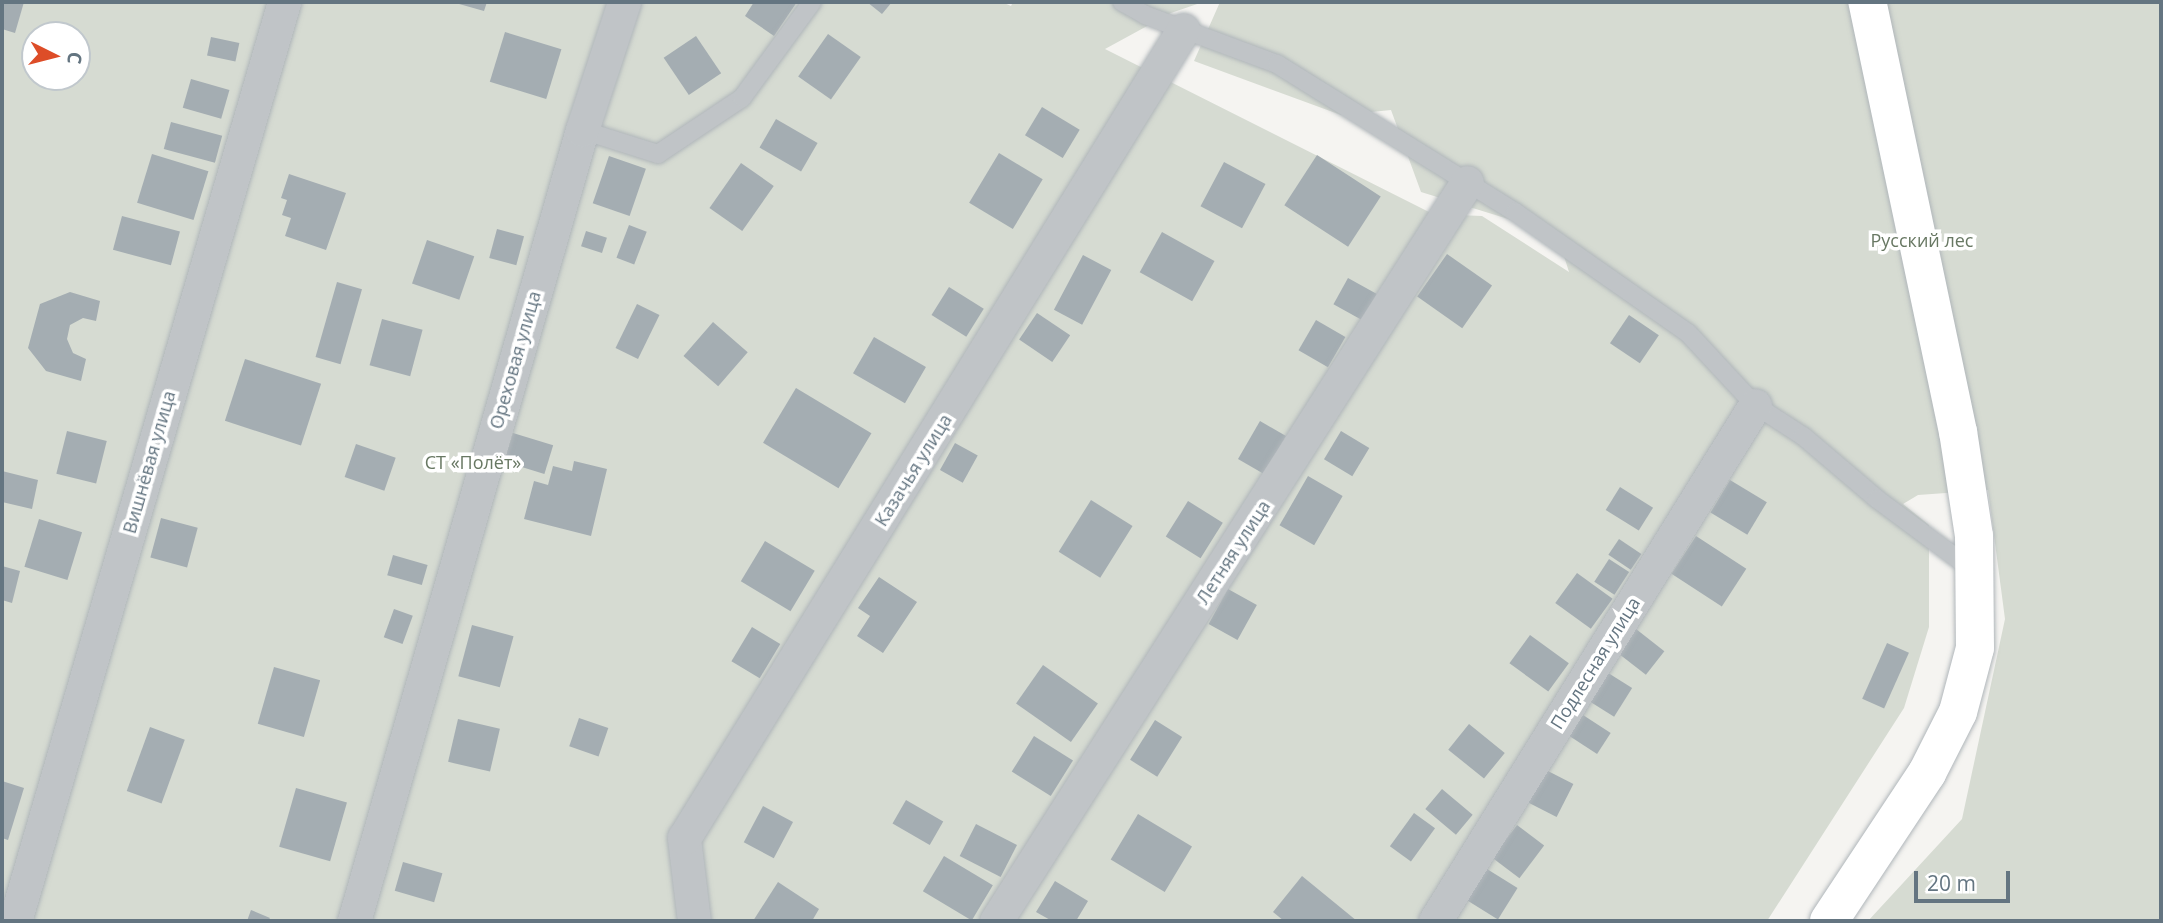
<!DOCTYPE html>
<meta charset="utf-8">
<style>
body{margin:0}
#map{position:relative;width:2163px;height:923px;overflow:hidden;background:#f5f4f1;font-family:"Open Sans",sans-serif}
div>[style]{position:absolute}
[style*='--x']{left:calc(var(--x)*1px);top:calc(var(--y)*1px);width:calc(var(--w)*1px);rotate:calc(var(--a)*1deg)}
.green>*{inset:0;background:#d6dbd2}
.building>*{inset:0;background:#a4adb2;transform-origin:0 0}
.roads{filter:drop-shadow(0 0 2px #b0b6ba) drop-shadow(0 0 2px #b0b6ba)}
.service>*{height:18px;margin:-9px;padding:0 9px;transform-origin:9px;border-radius:9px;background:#c0c4c7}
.minor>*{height:33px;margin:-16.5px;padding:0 16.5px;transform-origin:16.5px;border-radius:16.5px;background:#c0c4c7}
.secondary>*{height:38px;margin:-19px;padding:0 19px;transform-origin:19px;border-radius:19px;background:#fff}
span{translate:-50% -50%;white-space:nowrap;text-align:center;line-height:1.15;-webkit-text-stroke:7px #fff;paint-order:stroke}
.park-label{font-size:18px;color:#687863}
.street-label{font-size:18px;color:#647581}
.frame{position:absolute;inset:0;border:4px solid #647581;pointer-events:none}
.north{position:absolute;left:21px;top:21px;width:70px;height:70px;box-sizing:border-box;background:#fff;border:2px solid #c1c8cd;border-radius:50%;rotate:96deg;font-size:19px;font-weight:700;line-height:28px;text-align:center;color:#647581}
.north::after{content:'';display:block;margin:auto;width:24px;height:32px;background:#dd4d28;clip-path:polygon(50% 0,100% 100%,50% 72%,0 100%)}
.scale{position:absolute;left:1914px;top:871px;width:96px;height:32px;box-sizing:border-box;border:4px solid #647581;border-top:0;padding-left:9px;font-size:21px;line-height:24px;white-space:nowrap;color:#647581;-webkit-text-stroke:5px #fff;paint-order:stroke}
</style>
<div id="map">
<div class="green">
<div style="clip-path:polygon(evenodd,2px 2px,1002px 2px,1011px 6px,1013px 2px,1203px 2px,1171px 13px,1105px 49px,1433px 214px,1482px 216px,1569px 272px,1557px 234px,1421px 192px,1391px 110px,1341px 115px,1194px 61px,1220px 2px,2161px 2px,2161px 921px,1868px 921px,1962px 819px,2005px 619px,1988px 490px,1918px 495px,1903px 504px,1929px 525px,1929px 627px,1904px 708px,1767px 921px,2px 921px,2px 2px,35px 35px,77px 35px,77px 77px,35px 77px,35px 35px)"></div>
</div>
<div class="building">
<div style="clip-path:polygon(2px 2px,24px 2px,15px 33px,2px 29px)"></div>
<div style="clip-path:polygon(452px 2px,487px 2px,484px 11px)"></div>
<div style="clip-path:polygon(754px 2px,797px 2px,774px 36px,745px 16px)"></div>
<div style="clip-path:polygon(867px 2px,892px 2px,882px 14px)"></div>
<div style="left:505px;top:32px;width:59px;height:52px;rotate:17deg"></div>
<div style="left:828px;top:34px;width:40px;height:52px;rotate:35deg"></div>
<div style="left:696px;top:36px;width:45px;height:39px;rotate:56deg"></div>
<div style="left:211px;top:37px;width:29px;height:19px;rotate:12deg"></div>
<div style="left:191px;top:79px;width:40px;height:30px;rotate:16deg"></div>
<div style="left:1042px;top:107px;width:44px;height:33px;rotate:31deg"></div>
<div style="left:776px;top:119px;width:48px;height:33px;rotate:30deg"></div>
<div style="left:171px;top:122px;width:53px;height:28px;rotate:15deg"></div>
<div style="left:999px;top:153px;width:51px;height:58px;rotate:31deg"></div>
<div style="left:152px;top:154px;width:59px;height:51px;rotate:17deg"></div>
<div style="left:1317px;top:155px;width:76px;height:60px;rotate:33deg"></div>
<div style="left:609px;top:156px;width:39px;height:50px;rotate:19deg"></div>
<div style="left:1224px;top:162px;width:47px;height:50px;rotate:28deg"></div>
<div style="left:741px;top:163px;width:40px;height:55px;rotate:35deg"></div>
<div style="clip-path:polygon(289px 174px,346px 193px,326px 250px,285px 236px,291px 218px,282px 215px,287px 200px,281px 198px)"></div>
<div style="left:122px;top:216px;width:60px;height:35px;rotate:15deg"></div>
<div style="left:629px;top:225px;width:19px;height:35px;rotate:21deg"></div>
<div style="left:497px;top:229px;width:28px;height:30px;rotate:15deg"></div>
<div style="left:586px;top:231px;width:22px;height:16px;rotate:18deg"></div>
<div style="left:1162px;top:232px;width:60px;height:46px;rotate:29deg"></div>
<div style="left:427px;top:240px;width:50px;height:46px;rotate:19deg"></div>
<div style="left:1447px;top:254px;width:55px;height:52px;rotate:35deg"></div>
<div style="left:1083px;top:255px;width:32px;height:62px;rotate:28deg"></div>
<div style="left:1348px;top:278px;width:33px;height:30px;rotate:29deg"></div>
<div style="left:337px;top:282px;width:26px;height:78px;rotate:16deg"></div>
<div style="left:949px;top:287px;width:41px;height:33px;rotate:32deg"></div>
<div style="clip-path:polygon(70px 292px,100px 301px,96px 321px,83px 318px,70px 325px,67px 339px,73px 353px,86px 359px,81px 381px,46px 371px,28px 348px,40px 304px)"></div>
<div style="left:637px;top:304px;width:25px;height:49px;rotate:26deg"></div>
<div style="left:1037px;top:313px;width:40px;height:32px;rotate:34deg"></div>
<div style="left:1629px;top:315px;width:36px;height:34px;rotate:34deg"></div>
<div style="left:382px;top:319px;width:42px;height:48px;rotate:15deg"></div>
<div style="left:1316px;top:320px;width:34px;height:35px;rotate:30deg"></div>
<div style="left:713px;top:322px;width:46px;height:45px;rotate:41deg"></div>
<div style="left:874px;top:337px;width:60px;height:42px;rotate:30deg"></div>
<div style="left:245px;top:359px;width:80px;height:65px;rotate:18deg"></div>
<div style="left:796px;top:388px;width:88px;height:64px;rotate:31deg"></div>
<div style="left:1260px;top:421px;width:30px;height:44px;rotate:30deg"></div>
<div style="left:67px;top:431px;width:41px;height:44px;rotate:14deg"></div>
<div style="left:1341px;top:431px;width:33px;height:33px;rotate:31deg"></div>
<div style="left:513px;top:433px;width:42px;height:30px;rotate:17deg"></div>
<div style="left:955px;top:443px;width:26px;height:31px;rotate:29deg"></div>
<div style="left:356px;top:444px;width:42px;height:35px;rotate:19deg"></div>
<div style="clip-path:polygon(574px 461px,607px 469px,591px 536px,524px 519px,534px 481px,548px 485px,553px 466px,572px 471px)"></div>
<div style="clip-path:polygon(2px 471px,38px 480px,32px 509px,2px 502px)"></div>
<div style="left:1308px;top:476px;width:40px;height:57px;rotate:30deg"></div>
<div style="left:1730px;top:480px;width:43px;height:38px;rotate:31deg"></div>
<div style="left:1620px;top:487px;width:39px;height:27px;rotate:32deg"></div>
<div style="left:1091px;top:500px;width:49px;height:61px;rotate:32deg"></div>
<div style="left:1188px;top:501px;width:41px;height:42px;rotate:32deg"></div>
<div style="left:161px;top:518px;width:38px;height:41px;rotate:15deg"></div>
<div style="left:39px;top:519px;width:45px;height:50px;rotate:17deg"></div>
<div style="left:1696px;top:536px;width:60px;height:45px;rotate:33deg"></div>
<div style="left:1619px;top:539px;width:27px;height:19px;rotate:34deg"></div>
<div style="left:765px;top:541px;width:58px;height:47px;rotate:31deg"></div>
<div style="left:393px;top:555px;width:36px;height:21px;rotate:16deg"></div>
<div style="left:1609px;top:559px;width:24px;height:27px;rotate:33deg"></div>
<div style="clip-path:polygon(2px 566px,20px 571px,12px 603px,2px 600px)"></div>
<div style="left:1577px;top:573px;width:44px;height:37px;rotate:36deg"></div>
<div style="clip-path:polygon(879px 577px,917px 602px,883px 653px,857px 636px,870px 616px,858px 608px)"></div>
<div style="left:1228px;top:589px;width:33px;height:40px;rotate:29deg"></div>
<div style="left:394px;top:609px;width:20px;height:30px;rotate:20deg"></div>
<div style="left:472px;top:625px;width:43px;height:53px;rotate:15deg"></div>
<div style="left:752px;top:627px;width:33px;height:40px;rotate:31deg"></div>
<div style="left:1636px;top:629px;width:36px;height:30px;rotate:38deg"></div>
<div style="left:1530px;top:635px;width:48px;height:35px;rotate:36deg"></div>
<div style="left:1887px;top:643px;width:24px;height:61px;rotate:24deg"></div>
<div style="left:1043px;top:665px;width:67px;height:47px;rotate:35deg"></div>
<div style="left:274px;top:667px;width:48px;height:59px;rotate:16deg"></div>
<div style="left:1605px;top:671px;width:32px;height:34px;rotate:32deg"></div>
<div style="left:1583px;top:715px;width:33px;height:25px;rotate:33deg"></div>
<div style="left:579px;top:718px;width:31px;height:30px;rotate:19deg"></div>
<div style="left:458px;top:719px;width:43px;height:44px;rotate:13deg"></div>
<div style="left:1155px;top:720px;width:32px;height:47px;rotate:32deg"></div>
<div style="left:1469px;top:724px;width:46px;height:33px;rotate:39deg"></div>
<div style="left:150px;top:727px;width:37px;height:68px;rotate:20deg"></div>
<div style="left:1034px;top:736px;width:46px;height:42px;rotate:32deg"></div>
<div style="left:1544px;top:769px;width:33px;height:37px;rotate:27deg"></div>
<div style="clip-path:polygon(2px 781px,24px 788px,8px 840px,2px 838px)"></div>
<div style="left:296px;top:788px;width:53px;height:61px;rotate:16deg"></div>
<div style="left:1442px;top:789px;width:40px;height:26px;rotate:40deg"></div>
<div style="left:906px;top:800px;width:43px;height:27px;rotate:30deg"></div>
<div style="left:763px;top:806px;width:34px;height:41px;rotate:28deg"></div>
<div style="left:1414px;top:813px;width:26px;height:41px;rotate:36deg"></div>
<div style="left:1138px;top:814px;width:63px;height:53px;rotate:31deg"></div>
<div style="left:976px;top:824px;width:46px;height:36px;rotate:27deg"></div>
<div style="left:1517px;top:825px;width:34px;height:41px;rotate:37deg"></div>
<div style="left:944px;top:856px;width:57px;height:41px;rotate:31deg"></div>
<div style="left:403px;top:862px;width:41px;height:30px;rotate:16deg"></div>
<div style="left:1487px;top:869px;width:36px;height:37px;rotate:32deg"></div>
<div style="clip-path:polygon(1302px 876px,1357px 921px,1284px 921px,1273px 912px)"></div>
<div style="clip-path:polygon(1055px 881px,1088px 901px,1076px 921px,1052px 921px,1036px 912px)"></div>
<div style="clip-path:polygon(778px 882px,819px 909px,812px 921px,753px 921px)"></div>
<div style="clip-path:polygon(251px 910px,270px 918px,268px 921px,247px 921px)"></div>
</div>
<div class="roads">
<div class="service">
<div style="--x:1122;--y:2;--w:26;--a:29"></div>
<div style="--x:1145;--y:15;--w:141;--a:20.4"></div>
<div style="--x:1277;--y:64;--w:280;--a:31.9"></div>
<div style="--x:1515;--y:212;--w:211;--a:35"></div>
<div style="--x:1688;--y:333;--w:98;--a:47.1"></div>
<div style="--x:1755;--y:405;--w:57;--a:32.9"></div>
<div style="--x:1803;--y:436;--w:97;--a:40.4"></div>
<div style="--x:1877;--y:499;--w:121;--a:36.6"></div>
<div style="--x:582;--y:130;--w:80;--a:17.5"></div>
<div style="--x:658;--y:154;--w:101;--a:-33.7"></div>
<div style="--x:742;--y:98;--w:119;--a:-53.9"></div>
</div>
<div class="minor">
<div style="--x:15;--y:921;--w:958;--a:-73.68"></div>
<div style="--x:354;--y:921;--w:823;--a:-73.92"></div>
<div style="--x:582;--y:130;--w:135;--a:-71.8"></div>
<div style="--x:694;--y:921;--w:84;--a:-96.9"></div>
<div style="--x:684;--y:838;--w:950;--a:-58.3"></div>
<div style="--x:996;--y:921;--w:876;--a:-57.49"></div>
<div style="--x:1435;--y:921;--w:607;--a:-58.19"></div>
</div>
<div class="secondary">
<div style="--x:1829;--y:921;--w:178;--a:-56.5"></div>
<div style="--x:1927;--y:773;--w:68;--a:-63.1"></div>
<div style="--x:1958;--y:712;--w:66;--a:-75.1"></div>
<div style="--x:1975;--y:648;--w:112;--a:-90.5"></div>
<div style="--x:1974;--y:536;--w:105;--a:-98.7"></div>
<div style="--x:1958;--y:432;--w:440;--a:-101.9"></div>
</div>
</div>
<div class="park-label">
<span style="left:1922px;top:240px">Русский лес</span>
<span style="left:473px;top:462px">СТ «Полёт»</span>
</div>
<div class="street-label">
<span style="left:515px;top:360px;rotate:-74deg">Ореховая улица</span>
<span style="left:149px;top:462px;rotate:-74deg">Вишнёвая улица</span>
<span style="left:913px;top:470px;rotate:-58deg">Казачья улица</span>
<span style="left:1233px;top:552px;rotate:-57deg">Летняя улица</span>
<span style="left:1595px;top:663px;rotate:-58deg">Подлесная улица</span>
</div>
<div class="frame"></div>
<div class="north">С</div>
<div class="scale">20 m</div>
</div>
